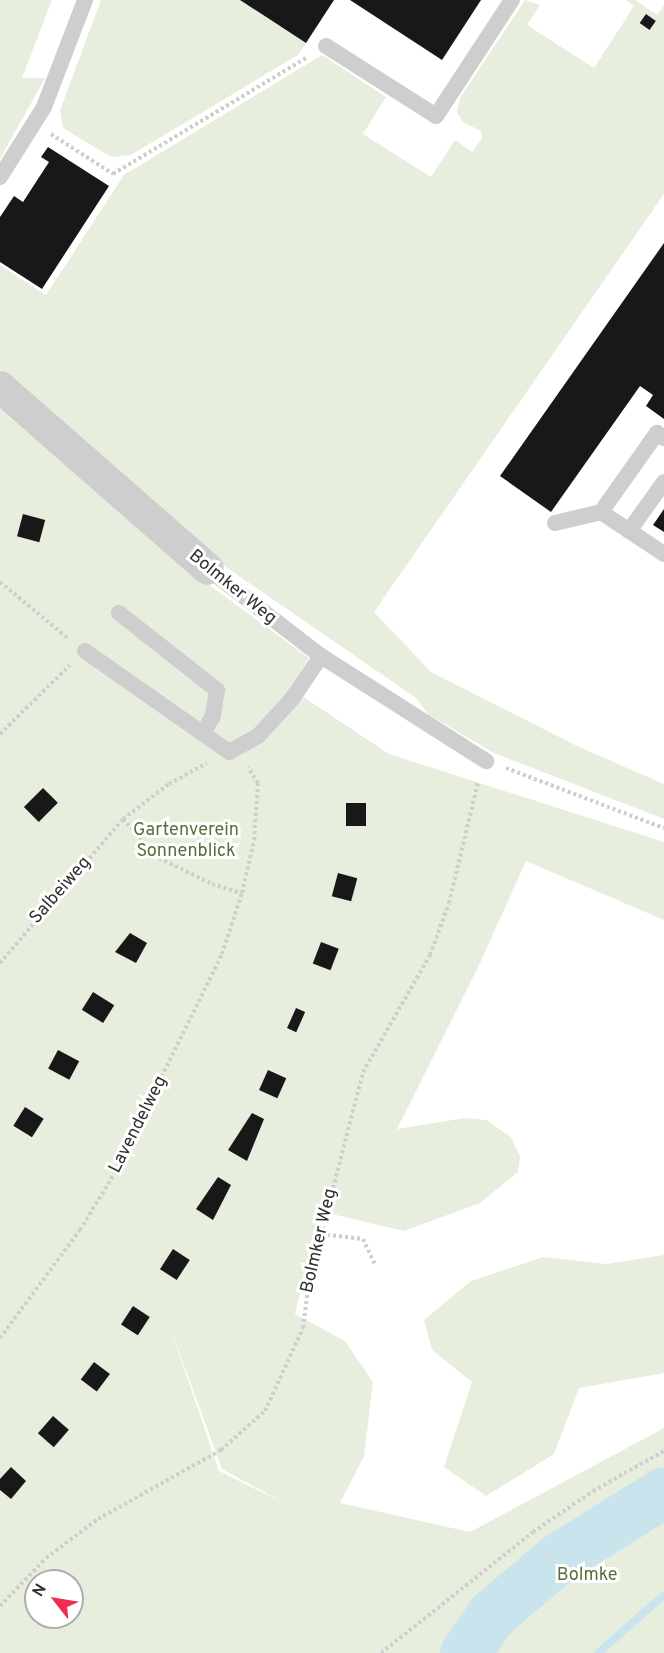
<!DOCTYPE html>
<style>
body{margin:0}
#map{position:relative;width:664px;height:1653px;overflow:hidden;background:#fff;font-family:Overpass,sans-serif}
div>[style]{position:absolute}
[style*='--x']{left:calc(var(--x)*1px);top:calc(var(--y)*1px);width:calc(var(--w)*1px);rotate:calc(var(--a)*1deg)}
.green>*{inset:0;background:#e8eede}
.stream>*{height:8px;margin:-4px;padding:0 4px;transform-origin:4px;border-radius:4px;background:#cae4ee}
.river>*{height:51px;margin:-25.5px;padding:0 25.5px;transform-origin:25.5px;border-radius:25.5px;background:#cae4ee}
.building>*{inset:0;background:#181818;transform-origin:0 0}
.path>*{height:4px;margin-top:-2px;transform-origin:0;background:repeating-linear-gradient(90deg,#cecece 0 3px,transparent 0 6px)}
.lane>*{height:16px;margin:-8px;padding:0 8px;transform-origin:8px;border-radius:8px;background:#cecece}
.street>*{height:32px;margin:-16px;padding:0 16px;transform-origin:16px;border-radius:16px;background:#cecece}
span{translate:-50% -50%;white-space:nowrap;text-align:center;line-height:1.15;-webkit-text-stroke:6px #fff;paint-order:stroke}
.street-label{font-size:18px;color:#313131}
.park-label{font-size:18px;color:#596f3b}
.north{position:absolute;left:24px;top:1569px;width:60px;height:60px;box-sizing:border-box;background:#fff;border:2px solid #adadad;border-radius:50%;rotate:301deg;font-size:16px;font-weight:700;line-height:24px;text-align:center;color:#313131}
.north::after{content:'';display:block;margin:auto;width:21px;height:27px;background:#ee2d50;clip-path:polygon(50% 0,100% 100%,50% 72%,0 100%)}
</style>
<div id="map">
<div class="green">
<div style="clip-path:polygon(0 0,52px 0,22px 78px,45px 78px,0 159px)"></div>
<div style="clip-path:polygon(101px 0,240px 0,306px 43px,298px 55px,131px 155px,111px 157px,63px 128px,60px 110px)"></div>
<div style="clip-path:polygon(525px 0,540px 5px,527px 25px,594px 68px,634px 6px,626px 0,635px 0,657px 15px,664px 5px,664px 194px,374px 612px,431px 672px,577px 746px,664px 784px,664px 819px,494px 753px,429px 715px,416px 698px,223px 565px,0 370px,0 265px,46px 295px,124px 175px,322px 55px,386px 97px,363px 134px,431px 177px,455px 140px,472px 152px,482px 138px,481px 131px,463px 122px,457px 112px,460px 98px)"></div>
<div style="clip-path:polygon(evenodd,0 409px,193px 573px,309px 658px,290px 688px,389px 754px,664px 842px,664px 920px,526px 861px,481px 961px,397px 1129px,465px 1118px,486px 1120px,511px 1137px,520px 1156px,518px 1172px,480px 1203px,404px 1231px,319px 1211px,295px 1314px,345px 1341px,373px 1382px,364px 1456px,340px 1503px,470px 1532px,664px 1428px,664px 1653px,0 1653px,0 409px,170px 1327px,222px 1469px,284px 1503px,219px 1471px,170px 1327px,0 409px,36px 1581px,72px 1581px,72px 1617px,36px 1617px,36px 1581px)"></div>
<div style="clip-path:polygon(664px 1255px,664px 1373px,579px 1388px,554px 1454px,486px 1496px,444px 1467px,472px 1382px,432px 1350px,424px 1320px,471px 1281px,543px 1257px,606px 1264px)"></div>
</div>
<div class="stream">
<div style="--x:598;--y:1653;--w:88;--a:-41.3"></div>
</div>
<div class="river">
<div style="--x:465;--y:1653;--w:47;--a:-55.3"></div>
<div style="--x:492;--y:1614;--w:87;--a:-40.3"></div>
<div style="--x:558;--y:1558;--w:125;--a:-31.9"></div>
</div>
<div class="building">
<div style="clip-path:polygon(240px 0,334px 0,306px 43px)"></div>
<div style="clip-path:polygon(350px 0,481px 0,442px 60px)"></div>
<div style="left:646px;top:14px;width:12px;height:11px;rotate:35deg"></div>
<div style="clip-path:polygon(48px 147px,109px 186px,42px 289px,0 262px,0 217px,14px 196px,23px 202px,49px 162px,41px 157px)"></div>
<div style="clip-path:polygon(664px 243px,664px 419px,646px 406px,653px 395px,640px 386px,551px 512px,500px 476px)"></div>
<div style="clip-path:polygon(664px 509px,664px 532px,653px 525px)"></div>
<div style="left:23px;top:514px;width:23px;height:23px;rotate:15deg"></div>
<div style="left:43px;top:788px;width:21px;height:27px;rotate:45deg"></div>
<div style="left:346px;top:803px;width:20px;height:23px"></div>
<div style="left:338px;top:873px;width:20px;height:24px;rotate:15deg"></div>
<div style="clip-path:polygon(130px 933px,147px 943px,136px 963px,115px 952px)"></div>
<div style="left:321px;top:942px;width:19px;height:23px;rotate:21deg"></div>
<div style="left:93px;top:992px;width:25px;height:21px;rotate:32deg"></div>
<div style="left:296px;top:1008px;width:10px;height:22px;rotate:24deg"></div>
<div style="left:58px;top:1050px;width:24px;height:21px;rotate:28deg"></div>
<div style="left:268px;top:1070px;width:20px;height:22px;rotate:24deg"></div>
<div style="left:25px;top:1107px;width:22px;height:22px;rotate:32deg"></div>
<div style="clip-path:polygon(252px 1113px,264px 1119px,247px 1161px,228px 1150px)"></div>
<div style="clip-path:polygon(218px 1177px,231px 1185px,213px 1220px,196px 1209px)"></div>
<div style="left:173px;top:1249px;width:20px;height:24px;rotate:33deg"></div>
<div style="left:133px;top:1306px;width:20px;height:22px;rotate:33deg"></div>
<div style="left:94px;top:1362px;width:20px;height:22px;rotate:37deg"></div>
<div style="left:53px;top:1416px;width:21px;height:23px;rotate:41deg"></div>
<div style="clip-path:polygon(11px 1467px,26px 1481px,11px 1499px,0 1490px,0 1479px)"></div>
</div>
<div class="path">
<div style="--x:51;--y:134;--w:74;--a:32.8"></div>
<div style="--x:113;--y:174;--w:227;--a:-31"></div>
<div style="--x:0;--y:582;--w:89;--a:39.6"></div>
<div style="--x:0;--y:734;--w:98;--a:-44.6"></div>
<div style="--x:506;--y:768;--w:169;--a:20.8"></div>
<div style="--x:123;--y:819;--w:53;--a:47.3"></div>
<div style="--x:159;--y:858;--w:59;--a:26.1"></div>
<div style="--x:212;--y:884;--w:31;--a:17"></div>
<div style="--x:0;--y:963;--w:189;--a:-49.5"></div>
<div style="--x:123;--y:819;--w:58;--a:-37.3"></div>
<div style="--x:169;--y:784;--w:43;--a:-28.9"></div>
<div style="--x:321;--y:1234;--w:42;--a:6.8"></div>
<div style="--x:363;--y:1239;--w:29;--a:65"></div>
<div style="--x:0;--y:1338;--w:134;--a:-53.5"></div>
<div style="--x:80;--y:1230;--w:60;--a:-58.7"></div>
<div style="--x:111;--y:1179;--w:251;--a:-63.7"></div>
<div style="--x:222;--y:954;--w:64;--a:-71.8"></div>
<div style="--x:242;--y:893;--w:54;--a:-77.2"></div>
<div style="--x:254;--y:840;--w:57;--a:-86"></div>
<div style="--x:258;--y:783;--w:19;--a:-122"></div>
<div style="--x:0;--y:1606;--w:66;--a:-46.2"></div>
<div style="--x:46;--y:1558;--w:65;--a:-36.9"></div>
<div style="--x:98;--y:1519;--w:141;--a:-29.3"></div>
<div style="--x:221;--y:1450;--w:59;--a:-41.6"></div>
<div style="--x:265;--y:1411;--w:91;--a:-65.4"></div>
<div style="--x:303;--y:1328;--w:47;--a:-82.7"></div>
<div style="--x:309;--y:1281;--w:216;--a:-75.5"></div>
<div style="--x:363;--y:1072;--w:135;--a:-60.2"></div>
<div style="--x:430;--y:955;--w:55;--a:-69.9"></div>
<div style="--x:449;--y:903;--w:124;--a:-76.5"></div>
<div style="--x:381;--y:1653;--w:194;--a:-38.5"></div>
<div style="--x:533;--y:1532;--w:73;--a:-34.3"></div>
<div style="--x:593;--y:1491;--w:81;--a:-29.4"></div>
</div>
<div class="lane">
<div style="--x:326;--y:46;--w:130;--a:32.5"></div>
<div style="--x:436;--y:116;--w:139;--a:-56.8"></div>
<div style="--x:0;--y:177;--w:83;--a:-57.8"></div>
<div style="--x:44;--y:107;--w:115;--a:-69"></div>
<div style="--x:601;--y:512;--w:97;--a:-54.7"></div>
<div style="--x:657;--y:433;--w:9;--a:36"></div>
<div style="--x:555;--y:523;--w:47;--a:-13.4"></div>
<div style="--x:601;--y:512;--w:76;--a:33.7"></div>
<div style="--x:629;--y:531;--w:60;--a:-54.5"></div>
<div style="--x:208;--y:569;--w:143;--a:37.6"></div>
<div style="--x:321;--y:656;--w:196;--a:32.5"></div>
<div style="--x:119;--y:613;--w:125;--a:38.2"></div>
<div style="--x:217;--y:690;--w:26;--a:99"></div>
<div style="--x:213;--y:716;--w:20;--a:120"></div>
<div style="--x:85;--y:651;--w:176;--a:35"></div>
<div style="--x:229;--y:752;--w:33;--a:-29"></div>
<div style="--x:258;--y:736;--w:50;--a:-47.4"></div>
<div style="--x:292;--y:699;--w:52;--a:-56"></div>
</div>
<div class="street">
<div style="--x:0;--y:387;--w:276;--a:41.2"></div>
</div>
<div class="street-label">
<span style="left:232px;top:588px;rotate:39deg">Bolmker Weg</span>
<span style="left:61px;top:891px;rotate:-49deg">Salbeiweg</span>
<span style="left:139px;top:1125px;rotate:-63deg">Lavendelweg</span>
<span style="left:320px;top:1241px;rotate:-77deg">Bolmker Weg</span>
</div>
<div class="park-label">
<span style="left:186px;top:842px">Gartenverein<br>Sonnenblick</span>
<span style="left:587px;top:1576px">Bolmke</span>
</div>
<div class="north">N</div>
</div>
